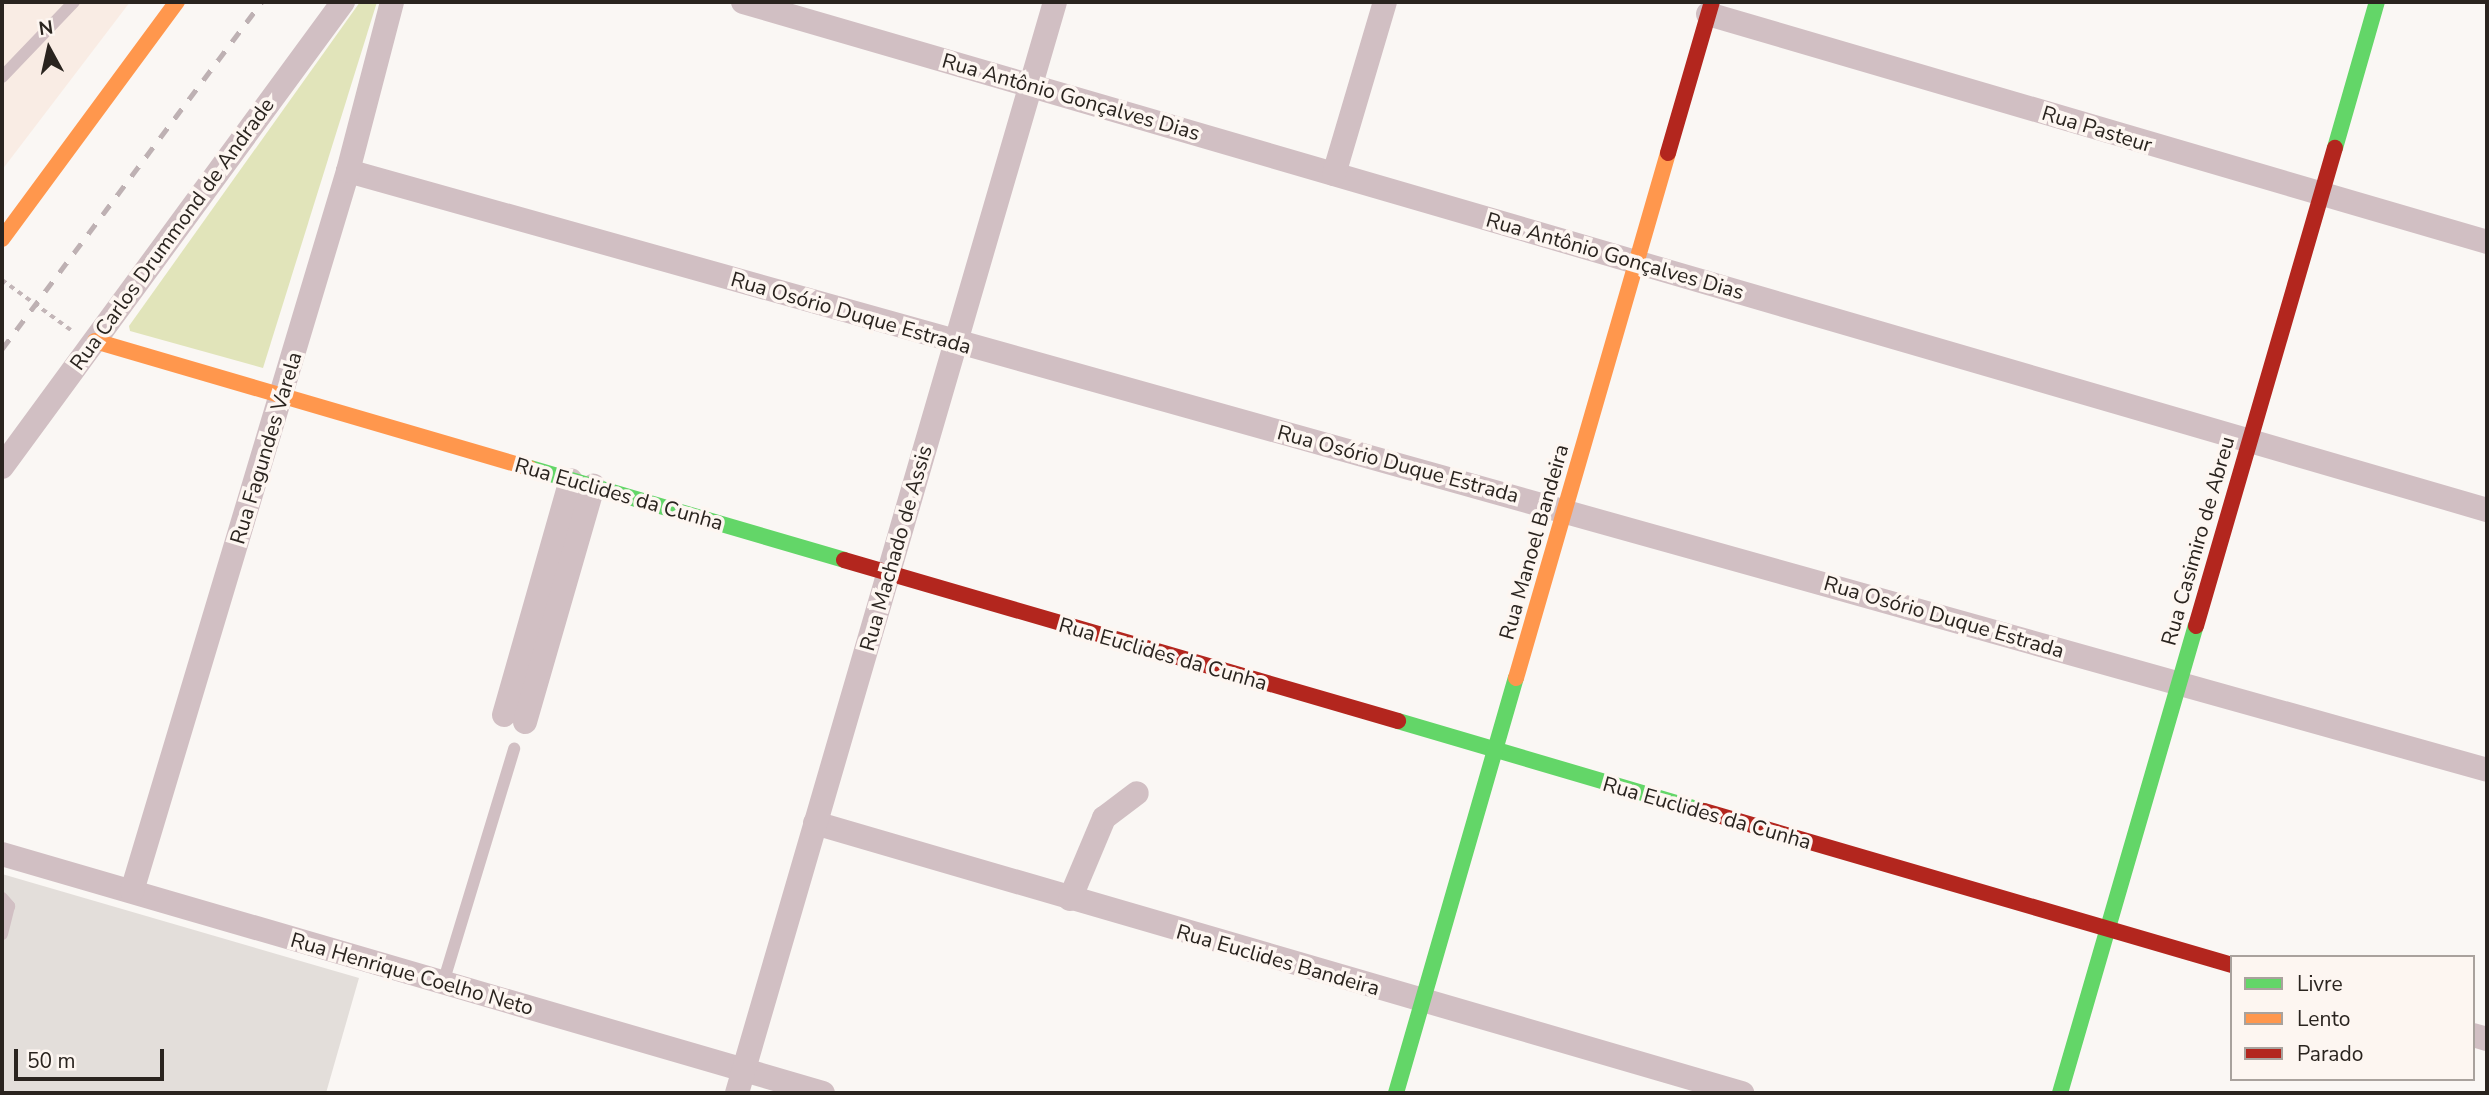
<!DOCTYPE html>
<meta charset="utf-8">
<style>
body{margin:0}
#map{position:relative;width:2489px;height:1095px;overflow:hidden;background:#faf7f4;font-family:"Nunito Sans",sans-serif}
div>[style]{position:absolute}
[style*='--x']{left:calc(var(--x)*1px);top:calc(var(--y)*1px);width:calc(var(--w)*1px);rotate:calc(var(--a)*1deg)}
.built>*{inset:0;background:#f9ece4}
.green>*{inset:0;background:#e1e4ba}
.shadow>*{inset:0;background:#0003}
.building>*{inset:0;background:#e3deda}
.path>*{height:3.5px;margin-top:-1.75px;transform-origin:0;background:repeating-linear-gradient(90deg,#c3b6b8 0 5px,transparent 0 10px)}
.lane>*{height:12px;margin:-6px;padding:0 6px;transform-origin:6px;border-radius:6px;background:#d1bfc3}
.street>*{height:24px;margin:-12px;padding:0 12px;transform-origin:12px;border-radius:12px;background:#d1bfc3}
.fast>*{height:16px;margin:-8px;padding:0 8px;transform-origin:8px;border-radius:8px;background:#63d668}
.slow>*{height:16px;margin:-8px;padding:0 8px;transform-origin:8px;border-radius:8px;background:#ff974d}
.jam>*{height:16px;margin:-8px;padding:0 8px;transform-origin:8px;border-radius:8px;background:#b3261e}
.rail>*{height:5px;margin-top:-2.5px;transform-origin:0;background:repeating-linear-gradient(90deg,#beb1b3 0 12px,transparent 0 24px)}
span{translate:-50% -50%;white-space:nowrap;text-align:center;line-height:1.15;-webkit-text-stroke:7px #fdf6f1;paint-order:stroke}
.street-label{font-size:21px;color:#2a241f}
.frame{position:absolute;inset:0;border:4px solid #2a241f;pointer-events:none}
.legend{position:absolute;left:2230px;top:955px;width:245px;height:126px;box-sizing:border-box;background:#fdf6f1;border:2px solid #a9a29d;margin:0;padding:9px 12px;list-style:none;font-size:21px;color:#2a241f}
.legend li{display:flex;align-items:center;gap:14px;height:35px}
.legend b{width:35px;border:2px solid #a9a29d}
.north{position:absolute;left:14px;top:14px;width:70px;height:70px;-webkit-text-stroke:5px #fdf6f1;paint-order:stroke;rotate:352deg;font-size:19px;font-weight:700;line-height:28px;text-align:center;color:#2a241f}
.north::after{content:'';display:block;margin:auto;width:24px;height:32px;background:#2a241f;clip-path:polygon(50% 0,100% 100%,50% 72%,0 100%)}
.scale{position:absolute;left:14px;top:1049px;width:150px;height:32px;box-sizing:border-box;border:4px solid #2a241f;border-top:0;padding-left:9px;font-size:21px;line-height:24px;white-space:nowrap;color:#2a241f;-webkit-text-stroke:5px #fdf6f1;paint-order:stroke}
</style>
<div id="map">
<div class="built">
<div style="clip-path:polygon(2px 2px,130px 2px,2px 170px)"></div>
</div>
<div class="green">
<div style="clip-path:polygon(360px 2px,377px 2px,263px 368px,130px 331px,129px 326px)"></div>
</div>
<div class="shadow">
<div style="clip-path:polygon(2px 876px,357px 979px,324px 1093px,2px 1093px)"></div>
</div>
<div class="building">
<div style="clip-path:polygon(2px 874px,359px 978px,326px 1093px,2px 1093px)"></div>
</div>
<div class="path">
<div style="--x:2;--y:280;--w:85;--a:35.9"></div>
</div>
<div class="lane">
<div style="--x:2;--y:77;--w:104;--a:-46.2"></div>
<div style="--x:2;--y:898;--w:11;--a:49"></div>
<div style="--x:9;--y:906;--w:29;--a:104"></div>
<div style="--x:443;--y:983;--w:245;--a:-73.1"></div>
</div>
<div class="street">
<div style="--x:743;--y:2;--w:1816;--a:16.24"></div>
<div style="--x:1708;--y:14;--w:812;--a:16.31"></div>
<div style="--x:348;--y:171;--w:2221;--a:15.64"></div>
<div style="--x:1334;--y:174;--w:179;--a:-73.5"></div>
<div style="--x:2;--y:467;--w:577;--a:-53.75"></div>
<div style="--x:504;--y:715;--w:244;--a:-74.1"></div>
<div style="--x:525;--y:722;--w:246;--a:-73.9"></div>
<div style="--x:815;--y:823;--w:966;--a:16.24"></div>
<div style="--x:2;--y:854;--w:855;--a:16.23"></div>
<div style="--x:132;--y:891;--w:752;--a:-73.3"></div>
<div style="--x:348;--y:171;--w:175;--a:-75.4"></div>
<div style="--x:1070;--y:899;--w:88;--a:-67.2"></div>
<div style="--x:1104;--y:818;--w:41;--a:-37.1"></div>
<div style="--x:2473;--y:1035;--w:15;--a:16"></div>
<div style="--x:737;--y:1093;--w:1136;--a:-73.75"></div>
</div>
<div class="fast">
<div style="--x:2335;--y:148;--w:152;--a:-74"></div>
<div style="--x:530;--y:468;--w:327;--a:16.3"></div>
<div style="--x:1398;--y:721;--w:319;--a:16.4"></div>
<div style="--x:1396;--y:1093;--w:432;--a:-73.9"></div>
<div style="--x:2060;--y:1093;--w:486;--a:-73.8"></div>
</div>
<div class="slow">
<div style="--x:2;--y:239;--w:295;--a:-53.6"></div>
<div style="--x:95;--y:341;--w:453;--a:16.3"></div>
<div style="--x:1516;--y:678;--w:547;--a:-73.85"></div>
</div>
<div class="jam">
<div style="--x:1668;--y:153;--w:157;--a:-73.8"></div>
<div style="--x:844;--y:560;--w:577;--a:16.2"></div>
<div style="--x:2196;--y:626;--w:498;--a:-73.8"></div>
<div style="--x:1704;--y:811;--w:550;--a:16.26"></div>
</div>
<div class="rail">
<div style="--x:2;--y:349;--w:434;--a:-53.2"></div>
</div>
<div class="street-label">
<span style="left:1071px;top:97px;rotate:16deg">Rua Antônio Gonçalves Dias</span>
<span style="left:2097px;top:129px;rotate:17deg">Rua Pasteur</span>
<span style="left:172px;top:234px;rotate:-54deg">Rua Carlos Drummond de Andrade</span>
<span style="left:1615px;top:256px;rotate:16deg">Rua Antônio Gonçalves Dias</span>
<span style="left:851px;top:313px;rotate:16deg">Rua Osório Duque Estrada</span>
<span style="left:266px;top:448px;rotate:-73deg">Rua Fagundes Varela</span>
<span style="left:1398px;top:464px;rotate:15deg">Rua Osório Duque Estrada</span>
<span style="left:619px;top:494px;rotate:16deg">Rua Euclides da Cunha</span>
<span style="left:2198px;top:541px;rotate:-74deg">Rua Casimiro de Abreu</span>
<span style="left:1534px;top:542px;rotate:-74deg">Rua Manoel Bandeira</span>
<span style="left:896px;top:548px;rotate:-74deg">Rua Machado de Assis</span>
<span style="left:1944px;top:617px;rotate:16deg">Rua Osório Duque Estrada</span>
<span style="left:1163px;top:654px;rotate:16deg">Rua Euclides da Cunha</span>
<span style="left:1707px;top:813px;rotate:16deg">Rua Euclides da Cunha</span>
<span style="left:1278px;top:960px;rotate:16deg">Rua Euclides Bandeira</span>
<span style="left:412px;top:974px;rotate:16deg">Rua Henrique Coelho Neto</span>
</div>
<div class="frame"></div>
<ul class="legend">
<li><b style="height:9px;background:#63d668"></b>Livre</li>
<li><b style="height:9px;background:#ff974d"></b>Lento</li>
<li><b style="height:9px;background:#b3261e"></b>Parado</li>
</ul>
<div class="north">N</div>
<div class="scale">50 m</div>
</div>
